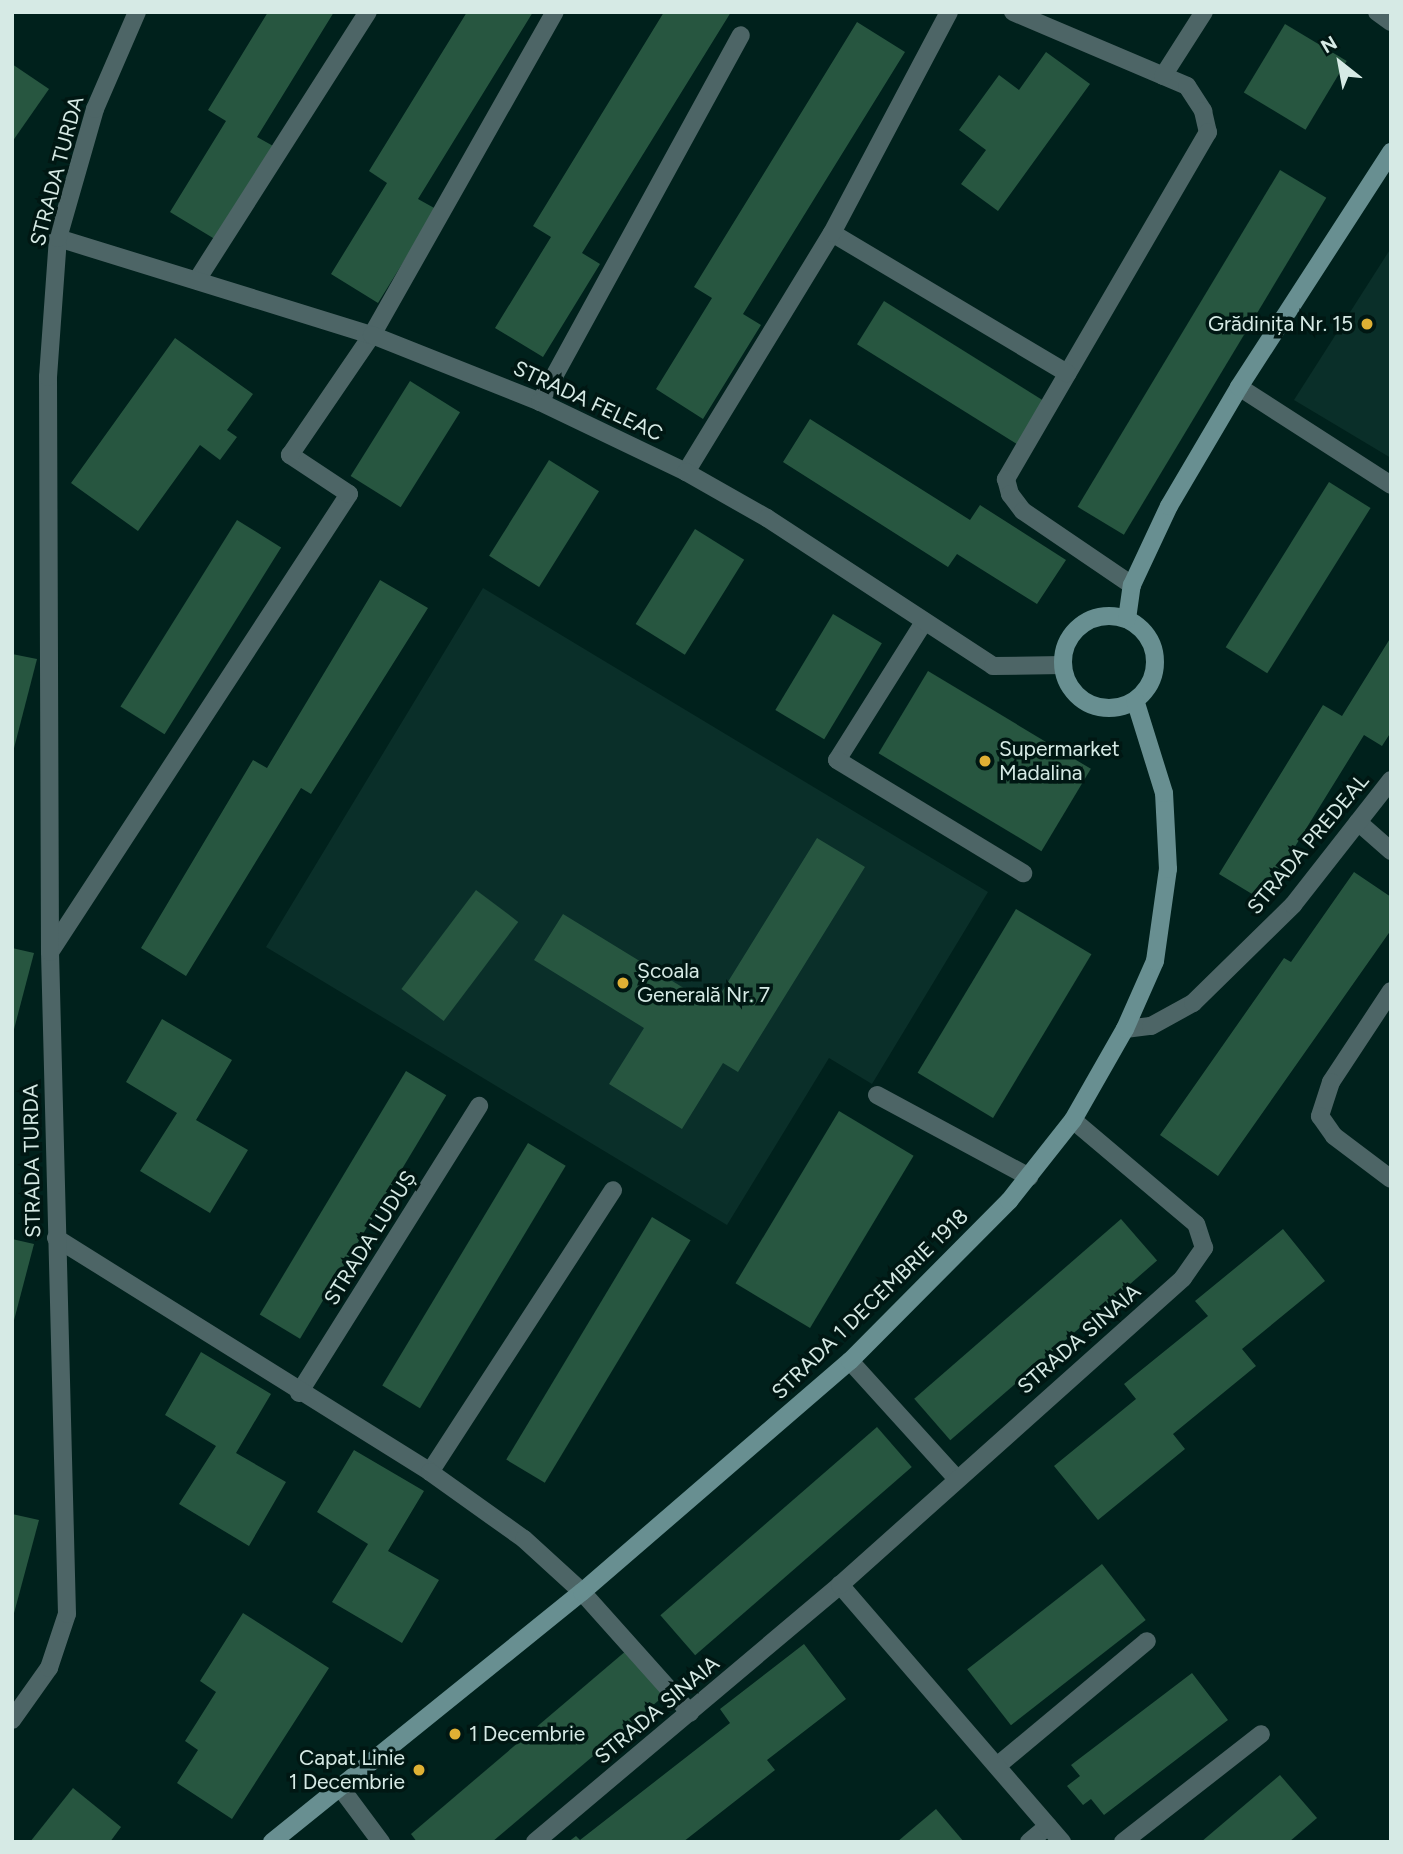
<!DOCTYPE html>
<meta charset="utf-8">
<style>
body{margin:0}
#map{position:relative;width:1403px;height:1854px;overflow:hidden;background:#00211c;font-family:Figtree,sans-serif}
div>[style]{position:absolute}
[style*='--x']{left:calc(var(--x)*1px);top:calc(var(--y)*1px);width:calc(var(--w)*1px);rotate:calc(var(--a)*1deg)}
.built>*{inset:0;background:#0a2f29}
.building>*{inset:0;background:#275640;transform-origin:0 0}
.service>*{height:18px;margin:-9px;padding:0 9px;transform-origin:9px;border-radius:9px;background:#4d6566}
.pedestrian>*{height:18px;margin:-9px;padding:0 9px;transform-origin:9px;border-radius:9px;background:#4d6566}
.minor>*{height:18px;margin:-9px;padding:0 9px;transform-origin:9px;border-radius:9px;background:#4d6566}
.tertiary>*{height:18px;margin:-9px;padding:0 9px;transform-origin:9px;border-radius:9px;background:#4d6566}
.secondary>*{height:18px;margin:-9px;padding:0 9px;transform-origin:9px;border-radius:9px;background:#688f91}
.secondary>.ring{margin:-9px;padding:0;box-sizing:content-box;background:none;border:18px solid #688f91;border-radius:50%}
.dots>*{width:19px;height:19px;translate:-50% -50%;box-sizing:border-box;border:4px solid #001713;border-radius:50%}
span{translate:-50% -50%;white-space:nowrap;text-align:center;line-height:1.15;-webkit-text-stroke:7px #001713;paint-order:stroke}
.street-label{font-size:21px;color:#d6eae5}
.poi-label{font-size:21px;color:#d6eae5}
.right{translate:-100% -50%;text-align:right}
.left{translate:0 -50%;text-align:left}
.frame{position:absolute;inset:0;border:14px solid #d6eae5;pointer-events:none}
.north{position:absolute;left:1305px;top:28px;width:70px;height:70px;-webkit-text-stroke:5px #001713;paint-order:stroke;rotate:329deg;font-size:19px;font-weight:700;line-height:28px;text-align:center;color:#d6eae5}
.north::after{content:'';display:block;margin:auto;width:24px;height:32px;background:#d6eae5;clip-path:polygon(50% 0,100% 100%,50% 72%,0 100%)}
</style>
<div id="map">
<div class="built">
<div style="clip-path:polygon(1391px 248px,1391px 458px,1294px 400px)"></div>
<div style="clip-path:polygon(483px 588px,988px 892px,872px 1084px,829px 1058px,727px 1225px,266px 947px)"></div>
</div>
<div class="building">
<div style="clip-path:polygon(268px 12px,334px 12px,257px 137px,275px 147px,218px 241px,170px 212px,226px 121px,208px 110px)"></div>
<div style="clip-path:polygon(467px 12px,533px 12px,418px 199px,436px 209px,378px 303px,331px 274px,387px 183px,369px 171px)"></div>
<div style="clip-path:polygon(664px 12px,731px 12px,582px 253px,600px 264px,543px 357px,495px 328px,551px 237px,533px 226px)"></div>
<div style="clip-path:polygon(857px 22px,905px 52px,743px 314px,761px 325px,703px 419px,656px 389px,712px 298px,694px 287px)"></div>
<div style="left:1285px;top:24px;width:72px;height:80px;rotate:31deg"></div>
<div style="clip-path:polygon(1046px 52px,1090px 84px,998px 211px,961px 184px,986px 150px,959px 130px,999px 75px,1019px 90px)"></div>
<div style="clip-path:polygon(12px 64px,49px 89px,12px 142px)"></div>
<div style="left:1280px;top:170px;width:54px;height:393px;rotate:31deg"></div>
<div style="left:884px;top:301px;width:191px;height:51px;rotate:32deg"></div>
<div style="clip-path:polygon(175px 338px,253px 394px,227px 430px,237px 437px,220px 460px,200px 445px,138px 531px,71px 483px)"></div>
<div style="left:410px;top:381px;width:59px;height:112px;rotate:32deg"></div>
<div style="clip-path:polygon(810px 419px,970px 520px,980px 505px,1066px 560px,1037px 604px,957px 554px,948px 567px,783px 462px)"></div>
<div style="left:549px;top:460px;width:59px;height:113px;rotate:32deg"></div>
<div style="left:1329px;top:482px;width:49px;height:195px;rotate:32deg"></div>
<div style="left:237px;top:520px;width:52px;height:220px;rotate:32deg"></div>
<div style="left:695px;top:529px;width:58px;height:112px;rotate:32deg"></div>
<div style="clip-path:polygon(380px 580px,428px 608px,311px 794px,301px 788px,186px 976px,141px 948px,253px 760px,267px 768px)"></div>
<div style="left:833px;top:614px;width:57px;height:112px;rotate:31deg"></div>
<div style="clip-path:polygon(1391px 637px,1391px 732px,1382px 746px,1364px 735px,1262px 900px,1219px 874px,1323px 705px,1342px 716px)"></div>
<div style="clip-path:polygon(12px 654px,37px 659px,13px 752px,12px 751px)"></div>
<div style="left:928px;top:671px;width:190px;height:96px;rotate:31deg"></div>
<div style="clip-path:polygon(817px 838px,865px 867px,738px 1072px,723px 1063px,682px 1129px,609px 1084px,644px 1028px,534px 960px,563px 914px,713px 1006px)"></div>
<div style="clip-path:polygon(1354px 872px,1391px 897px,1391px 930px,1218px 1176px,1160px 1135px,1284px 958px,1291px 962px)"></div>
<div style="left:476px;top:890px;width:53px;height:124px;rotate:37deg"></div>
<div style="left:1016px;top:909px;width:88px;height:191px;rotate:31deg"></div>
<div style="clip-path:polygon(12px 948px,34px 953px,13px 1033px,12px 1033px)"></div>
<div style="clip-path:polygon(162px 1019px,232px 1060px,196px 1120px,248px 1150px,210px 1213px,140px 1171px,177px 1113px,126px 1082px)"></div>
<div style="left:406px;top:1071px;width:47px;height:284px;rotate:31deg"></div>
<div style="left:839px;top:1111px;width:87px;height:201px;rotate:31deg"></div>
<div style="left:528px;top:1143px;width:44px;height:283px;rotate:31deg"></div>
<div style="left:652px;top:1217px;width:45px;height:283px;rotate:31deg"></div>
<div style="left:1121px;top:1219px;width:55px;height:274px;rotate:49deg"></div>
<div style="clip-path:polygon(1283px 1229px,1325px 1281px,1242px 1349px,1256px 1366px,1173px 1434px,1185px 1449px,1098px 1520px,1054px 1466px,1136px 1399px,1124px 1384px,1208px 1316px,1195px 1301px)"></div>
<div style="clip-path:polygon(12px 1239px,34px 1244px,13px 1324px,12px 1324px)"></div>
<div style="clip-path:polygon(201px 1352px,271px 1394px,236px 1453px,286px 1482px,249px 1546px,179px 1504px,216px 1446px,165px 1415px)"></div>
<div style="left:877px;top:1427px;width:53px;height:287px;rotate:49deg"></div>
<div style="clip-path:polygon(354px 1450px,424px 1491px,388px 1551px,439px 1580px,402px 1643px,332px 1602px,368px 1544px,317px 1512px)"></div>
<div style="clip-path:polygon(12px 1514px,39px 1520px,13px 1617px,12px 1616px)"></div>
<div style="left:1102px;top:1564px;width:71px;height:171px;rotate:52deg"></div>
<div style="clip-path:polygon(243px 1613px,329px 1668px,232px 1819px,177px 1783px,198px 1750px,185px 1741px,216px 1692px,200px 1681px)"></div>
<div style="clip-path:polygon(804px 1644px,846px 1699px,767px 1760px,775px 1770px,683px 1842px,568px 1842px,576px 1836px,580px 1840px,730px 1723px,720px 1709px)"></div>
<div style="clip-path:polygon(627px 1650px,665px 1695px,492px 1842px,417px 1842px,411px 1834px)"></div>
<div style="clip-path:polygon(1192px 1673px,1228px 1720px,1104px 1815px,1091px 1799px,1083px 1805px,1067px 1786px,1080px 1776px,1071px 1765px)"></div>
<div style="clip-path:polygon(1280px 1775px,1317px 1818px,1289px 1842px,1201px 1842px)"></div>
<div style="clip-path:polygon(73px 1788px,121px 1827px,110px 1842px,30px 1842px)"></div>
<div style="clip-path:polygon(936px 1809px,964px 1842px,897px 1842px)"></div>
</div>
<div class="service">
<div style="--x:1013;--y:12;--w:189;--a:23"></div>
<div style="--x:1187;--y:86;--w:30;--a:57"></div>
<div style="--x:1203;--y:111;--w:22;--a:77"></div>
<div style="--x:1208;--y:132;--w:402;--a:120.2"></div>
<div style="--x:1006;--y:479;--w:16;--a:75"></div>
<div style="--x:1010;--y:494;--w:21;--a:53"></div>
<div style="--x:1023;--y:511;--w:132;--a:34.2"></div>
<div style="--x:1163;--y:76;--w:76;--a:-57.4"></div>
<div style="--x:832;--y:233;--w:274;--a:30.8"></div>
<div style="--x:197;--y:280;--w:318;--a:-57.5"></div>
<div style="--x:372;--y:335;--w:371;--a:-60.5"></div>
<div style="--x:540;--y:402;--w:418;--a:-61.3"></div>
<div style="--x:686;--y:472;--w:280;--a:-58.6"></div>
<div style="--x:832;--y:233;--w:250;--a:-62.1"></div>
<div style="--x:924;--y:622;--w:163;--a:122.2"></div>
<div style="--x:837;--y:760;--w:218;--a:31.3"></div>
<div style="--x:1358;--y:822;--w:44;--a:41.3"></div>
<div style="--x:1391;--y:991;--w:109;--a:123.4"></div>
<div style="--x:1331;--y:1082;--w:36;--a:108"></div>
<div style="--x:1320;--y:1116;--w:24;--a:55"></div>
<div style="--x:1334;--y:1136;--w:71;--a:37"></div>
<div style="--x:877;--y:1095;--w:173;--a:28.3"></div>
<div style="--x:582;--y:1592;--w:162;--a:48.2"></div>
</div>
<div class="pedestrian">
<div style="--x:50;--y:952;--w:547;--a:-56.86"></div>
<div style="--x:349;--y:494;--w:71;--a:-146.5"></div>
<div style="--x:290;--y:455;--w:145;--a:-55.7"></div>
<div style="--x:299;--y:1393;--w:339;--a:-57.9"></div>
<div style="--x:430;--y:1472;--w:336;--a:-57"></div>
</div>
<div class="minor">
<div style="--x:58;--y:238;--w:329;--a:17.2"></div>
<div style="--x:372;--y:335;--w:181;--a:21.7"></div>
<div style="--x:540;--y:402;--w:162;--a:25.6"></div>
<div style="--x:686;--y:472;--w:93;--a:29.6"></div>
<div style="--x:767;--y:518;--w:270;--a:33.2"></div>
<div style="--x:993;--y:666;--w:70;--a:-0.8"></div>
<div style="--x:1239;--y:387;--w:181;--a:32.8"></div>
<div style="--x:1125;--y:1029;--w:26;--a:-7"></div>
<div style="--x:1151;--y:1026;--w:48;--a:-28.7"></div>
<div style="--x:1193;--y:1003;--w:140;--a:-44.4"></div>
<div style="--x:1293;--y:905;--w:159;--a:-51.9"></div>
<div style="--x:56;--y:1238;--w:441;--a:32"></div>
<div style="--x:430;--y:1472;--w:115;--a:35.5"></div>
<div style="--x:524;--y:1539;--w:79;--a:42.4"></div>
<div style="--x:850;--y:1361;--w:158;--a:47.8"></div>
<div style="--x:12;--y:1720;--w:64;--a:-54.6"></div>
<div style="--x:49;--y:1668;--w:57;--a:-71.6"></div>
<div style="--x:67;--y:1614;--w:662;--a:-91.47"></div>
<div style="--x:50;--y:952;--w:575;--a:-90.2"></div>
<div style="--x:48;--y:377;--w:139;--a:-85.9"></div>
<div style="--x:58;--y:238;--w:134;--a:-74"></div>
<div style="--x:95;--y:109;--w:106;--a:-66.6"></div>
<div style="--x:997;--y:1766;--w:195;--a:-39.8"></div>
<div style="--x:340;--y:1787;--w:69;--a:53.3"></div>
<div style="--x:535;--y:1842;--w:399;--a:-40.1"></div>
<div style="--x:1029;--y:1842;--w:25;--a:-40"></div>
<div style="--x:1062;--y:1842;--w:340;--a:-130.8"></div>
<div style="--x:840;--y:1585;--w:460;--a:-41.8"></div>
<div style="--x:1183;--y:1278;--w:37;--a:-55"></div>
<div style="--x:1204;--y:1248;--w:25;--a:-108"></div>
<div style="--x:1196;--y:1224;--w:161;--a:-139.8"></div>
<div style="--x:1123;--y:1842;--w:175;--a:-38"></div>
</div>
<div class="tertiary">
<div style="--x:1377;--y:12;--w:17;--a:36"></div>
</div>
<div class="secondary">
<div class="ring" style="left:1063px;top:616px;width:74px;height:74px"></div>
<div style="--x:1127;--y:619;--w:34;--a:-82"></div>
<div style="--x:1132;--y:585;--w:87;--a:-64.9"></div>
<div style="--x:1169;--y:506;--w:138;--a:-59.5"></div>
<div style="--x:1239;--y:387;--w:280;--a:-57.1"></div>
<div style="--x:272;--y:1842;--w:398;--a:-38.9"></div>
<div style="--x:582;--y:1592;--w:354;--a:-40.8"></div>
<div style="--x:850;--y:1361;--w:226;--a:-45.2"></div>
<div style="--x:1009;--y:1201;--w:103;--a:-51.7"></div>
<div style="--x:1073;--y:1120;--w:105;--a:-60.3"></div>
<div style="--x:1125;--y:1029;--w:74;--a:-66.2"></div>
<div style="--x:1155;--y:961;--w:93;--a:-82"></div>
<div style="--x:1168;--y:869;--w:76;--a:-93"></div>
<div style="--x:1164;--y:793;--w:97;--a:-107.3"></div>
</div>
<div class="dots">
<div style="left:1367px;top:324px;background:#dfb034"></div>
<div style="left:985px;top:761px;background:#dfb034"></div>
<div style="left:623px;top:983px;background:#dfb034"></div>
<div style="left:455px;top:1734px;background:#dfb034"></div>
<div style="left:419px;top:1770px;background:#dfb034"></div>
</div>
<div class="street-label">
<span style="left:57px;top:171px;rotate:-75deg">STRADA TURDA</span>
<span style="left:588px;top:401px;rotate:25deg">STRADA FELEAC</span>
<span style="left:1308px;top:844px;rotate:-50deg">STRADA PREDEAL</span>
<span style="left:32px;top:1161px;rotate:-91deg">STRADA TURDA</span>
<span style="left:370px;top:1238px;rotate:-58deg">STRADA LUDUȘ</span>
<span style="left:870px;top:1304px;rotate:-44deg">STRADA 1 DECEMBRIE 1918</span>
<span style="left:1079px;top:1339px;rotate:-41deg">STRADA SINAIA</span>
<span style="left:657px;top:1710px;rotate:-40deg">STRADA SINAIA</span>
</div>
<div class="poi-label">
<span class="right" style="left:1353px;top:324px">Grădinița Nr. 15</span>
<span class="left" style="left:999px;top:761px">Supermarket<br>Madalina</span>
<span class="left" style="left:637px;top:983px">Școala<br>Generală Nr. 7</span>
<span class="left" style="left:469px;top:1734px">1 Decembrie</span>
<span class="right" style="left:405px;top:1770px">Capat Linie<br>1 Decembrie</span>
</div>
<div class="frame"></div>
<div class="north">N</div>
</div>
